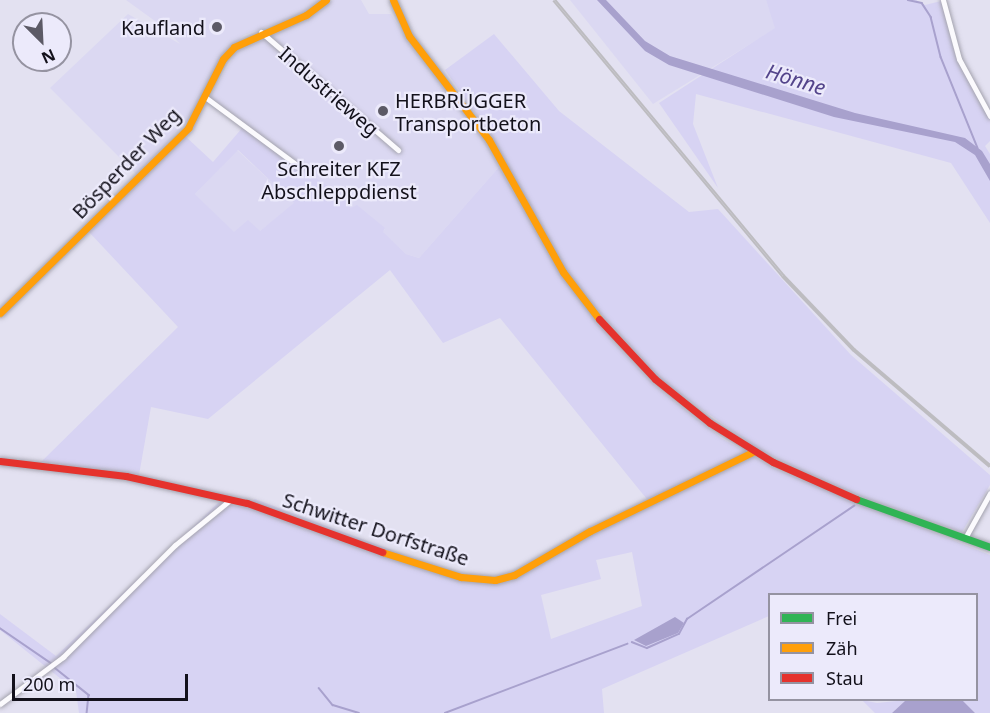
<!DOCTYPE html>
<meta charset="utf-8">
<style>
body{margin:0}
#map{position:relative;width:990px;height:713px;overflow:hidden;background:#e3e1f1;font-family:"Noto Sans",sans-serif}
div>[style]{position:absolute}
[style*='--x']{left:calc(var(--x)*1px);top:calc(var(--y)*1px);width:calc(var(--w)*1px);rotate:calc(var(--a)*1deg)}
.built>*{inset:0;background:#dbd8f2}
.green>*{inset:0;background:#d7d3f3}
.water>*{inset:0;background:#a8a1cd}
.stream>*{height:1.5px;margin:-0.75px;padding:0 0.75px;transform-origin:0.75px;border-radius:0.75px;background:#a8a1cd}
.roads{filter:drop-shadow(0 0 2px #a4a3ae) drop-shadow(0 0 2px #a4a3ae)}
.street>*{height:5px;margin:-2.5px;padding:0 2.5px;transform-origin:2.5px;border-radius:2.5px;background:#fbfafd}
.fast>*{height:7px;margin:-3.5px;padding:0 3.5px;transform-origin:3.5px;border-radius:3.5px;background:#30b455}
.slow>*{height:7px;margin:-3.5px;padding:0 3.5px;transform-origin:3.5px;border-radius:3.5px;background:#ff9f0a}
.jam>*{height:7px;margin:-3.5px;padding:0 3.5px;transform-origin:3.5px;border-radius:3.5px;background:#e5322d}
.rail>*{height:4px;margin-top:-2px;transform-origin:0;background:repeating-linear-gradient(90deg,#eceafb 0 4.5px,#bdbcc0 0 9px);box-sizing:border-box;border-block:2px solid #bdbcc0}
.dots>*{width:16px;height:16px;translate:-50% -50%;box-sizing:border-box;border:3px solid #eceafb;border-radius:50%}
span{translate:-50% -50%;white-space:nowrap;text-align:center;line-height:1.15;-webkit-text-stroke:4.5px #eceafb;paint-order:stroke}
.poi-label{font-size:20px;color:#13111b}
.right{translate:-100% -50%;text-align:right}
.left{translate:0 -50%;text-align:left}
.street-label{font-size:20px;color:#13111b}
.water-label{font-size:21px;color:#53448b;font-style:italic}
.legend{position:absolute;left:768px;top:593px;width:210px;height:108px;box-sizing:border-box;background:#eceafb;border:2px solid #9593a1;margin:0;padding:8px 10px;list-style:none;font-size:18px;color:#13111b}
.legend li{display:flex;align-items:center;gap:12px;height:30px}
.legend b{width:30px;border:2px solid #9593a1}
.north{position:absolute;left:12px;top:12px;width:60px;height:60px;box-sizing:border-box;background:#eceafb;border:2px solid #9593a1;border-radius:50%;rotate:156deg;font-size:16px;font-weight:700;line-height:24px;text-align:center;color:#13111b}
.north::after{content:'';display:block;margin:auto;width:21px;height:27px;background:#5c5a66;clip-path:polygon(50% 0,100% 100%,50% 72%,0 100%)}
.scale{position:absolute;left:12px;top:674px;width:176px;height:27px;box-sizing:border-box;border:3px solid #13111b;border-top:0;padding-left:8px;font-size:18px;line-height:21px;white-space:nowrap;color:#13111b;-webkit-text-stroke:4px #eceafb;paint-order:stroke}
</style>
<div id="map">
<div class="built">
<div style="clip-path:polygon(126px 0,320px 0,296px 16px,244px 35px,225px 52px,189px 119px,137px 175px,50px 88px,128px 14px,180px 44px,166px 29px)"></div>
<div style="clip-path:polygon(333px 0,361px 0,369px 14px,391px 14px,408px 43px,483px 139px,499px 167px,419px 258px,406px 254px,382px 232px,385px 229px,351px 208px,341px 195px,207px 103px,236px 52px,316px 15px)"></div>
<div style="clip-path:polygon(570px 0,766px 0,776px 28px,653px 104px)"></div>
<div style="clip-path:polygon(237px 150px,295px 204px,260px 231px,234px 233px,195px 194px)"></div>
</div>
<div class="green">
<div style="clip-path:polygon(766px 0,916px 0,925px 5px,941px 1px,956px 58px,990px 119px,990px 141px,985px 146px,990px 154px,990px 223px,951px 163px,696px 94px,693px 124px,718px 188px,659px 103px,775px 28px)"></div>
<div style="clip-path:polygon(494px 34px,559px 111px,689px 212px,718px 209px,851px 355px,990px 475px,990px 485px,962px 532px,862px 497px,801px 470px,757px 448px,662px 381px,583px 294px,547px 241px,492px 137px,445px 70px)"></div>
<div style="clip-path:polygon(evenodd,243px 127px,341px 195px,351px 208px,357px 205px,385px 228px,383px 232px,406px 254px,419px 258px,499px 167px,561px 275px,611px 340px,656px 387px,721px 438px,777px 470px,990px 555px,990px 713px,975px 713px,962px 700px,976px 700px,976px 594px,770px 594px,769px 616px,602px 689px,604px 713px,79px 713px,76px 691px,0 630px,0 614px,56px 656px,218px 503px,245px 507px,255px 499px,458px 575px,493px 580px,514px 574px,650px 503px,500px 318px,443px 343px,390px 270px,208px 419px,151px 407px,139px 475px,41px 462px,178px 327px,89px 232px,184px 135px,213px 162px,243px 127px,238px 150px,294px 203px,260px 231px,248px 220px,234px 232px,195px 194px,238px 150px,243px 127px,632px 552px,642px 606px,551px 639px,541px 595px,601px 579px,596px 560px,632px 552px)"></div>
<div style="clip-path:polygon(862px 700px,877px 703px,906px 700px,892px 713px,875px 713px)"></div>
</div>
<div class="water">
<div style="clip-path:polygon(597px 0,606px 0,645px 41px,670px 56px,855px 113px,965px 138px,982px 151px,990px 164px,990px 181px,975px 155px,955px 142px,834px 117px,669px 65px,645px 51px)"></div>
<div style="clip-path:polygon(675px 617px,684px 623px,678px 633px,646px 646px,634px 640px)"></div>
<div style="clip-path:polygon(906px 700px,962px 700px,975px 713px,892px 713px)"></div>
</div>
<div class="stream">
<div style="--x:908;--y:0;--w:14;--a:12"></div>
<div style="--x:922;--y:3;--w:17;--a:57"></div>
<div style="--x:931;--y:17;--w:41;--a:76"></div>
<div style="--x:941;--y:57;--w:98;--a:67.9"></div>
<div style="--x:0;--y:628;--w:62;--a:34.5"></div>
<div style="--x:632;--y:642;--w:16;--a:22"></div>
<div style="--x:647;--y:648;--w:35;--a:-24"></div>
<div style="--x:679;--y:634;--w:17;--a:-62"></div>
<div style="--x:687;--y:619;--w:202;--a:-34.1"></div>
<div style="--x:54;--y:667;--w:45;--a:38.7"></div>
<div style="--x:89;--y:695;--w:18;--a:96"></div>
<div style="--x:319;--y:688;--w:22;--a:51"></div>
<div style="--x:333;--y:705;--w:27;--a:17"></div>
<div style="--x:445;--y:713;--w:195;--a:-20.8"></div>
</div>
<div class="roads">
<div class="street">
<div style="--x:943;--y:0;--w:61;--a:74.8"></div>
<div style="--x:959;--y:59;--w:65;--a:61.5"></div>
<div style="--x:261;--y:32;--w:181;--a:40.7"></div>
<div style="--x:205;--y:97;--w:119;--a:36.5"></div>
<div style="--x:965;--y:538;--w:51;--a:-60.9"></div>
<div style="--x:0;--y:704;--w:79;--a:-36.7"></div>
<div style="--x:63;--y:657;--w:158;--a:-45"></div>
<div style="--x:175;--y:545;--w:71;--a:-39.3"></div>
</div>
<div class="fast">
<div style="--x:856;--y:499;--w:142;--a:19.7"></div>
</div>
<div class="slow">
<div style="--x:393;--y:0;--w:39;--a:66"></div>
<div style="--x:409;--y:36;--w:131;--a:52.4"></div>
<div style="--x:489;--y:140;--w:151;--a:60.7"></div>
<div style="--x:563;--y:272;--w:59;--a:52.5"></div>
<div style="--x:0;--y:313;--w:264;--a:-44.5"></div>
<div style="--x:188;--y:128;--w:77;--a:-63.1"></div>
<div style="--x:223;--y:59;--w:16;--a:-47"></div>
<div style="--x:234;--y:47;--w:79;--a:-24"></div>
<div style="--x:306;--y:15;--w:25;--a:-37"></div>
<div style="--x:382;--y:552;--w:83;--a:17.6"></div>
<div style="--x:461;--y:577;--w:34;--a:5"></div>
<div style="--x:495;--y:580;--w:20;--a:-15"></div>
<div style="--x:514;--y:575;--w:88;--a:-30.1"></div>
<div style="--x:590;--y:531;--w:181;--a:-25.9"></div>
</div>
<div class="jam">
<div style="--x:599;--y:319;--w:82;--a:47"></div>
<div style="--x:655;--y:379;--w:70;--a:38.7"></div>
<div style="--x:710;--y:423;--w:74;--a:31.8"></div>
<div style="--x:773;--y:462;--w:91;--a:24"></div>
<div style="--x:0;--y:461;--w:127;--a:6.8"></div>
<div style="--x:126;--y:476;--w:124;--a:12.6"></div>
<div style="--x:247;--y:503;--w:144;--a:19.9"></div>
</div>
</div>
<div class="rail">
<div style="--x:554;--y:0;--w:359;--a:50.3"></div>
<div style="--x:783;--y:276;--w:103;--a:46.2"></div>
<div style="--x:854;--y:350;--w:179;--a:40.5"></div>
</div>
<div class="dots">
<div style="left:217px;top:27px;background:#5c5a66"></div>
<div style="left:383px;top:111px;background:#5c5a66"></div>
<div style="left:339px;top:146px;background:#5c5a66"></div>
</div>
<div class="poi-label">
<span class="right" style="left:205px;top:27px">Kaufland</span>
<span class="left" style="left:395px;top:112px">HERBRÜGGER<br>Transportbeton</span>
<span style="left:339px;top:180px">Schreiter KFZ<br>Abschleppdienst</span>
</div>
<div class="street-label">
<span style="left:329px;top:91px;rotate:41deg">Industrieweg</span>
<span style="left:126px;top:163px;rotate:-46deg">Bösperder Weg</span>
<span style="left:376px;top:529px;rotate:18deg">Schwitter Dorfstraße</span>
</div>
<div class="water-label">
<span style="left:796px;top:79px;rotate:17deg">Hönne</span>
</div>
<ul class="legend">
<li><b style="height:8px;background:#30b455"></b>Frei</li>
<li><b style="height:8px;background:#ff9f0a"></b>Zäh</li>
<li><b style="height:8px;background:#e5322d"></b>Stau</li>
</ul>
<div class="north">N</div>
<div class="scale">200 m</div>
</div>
